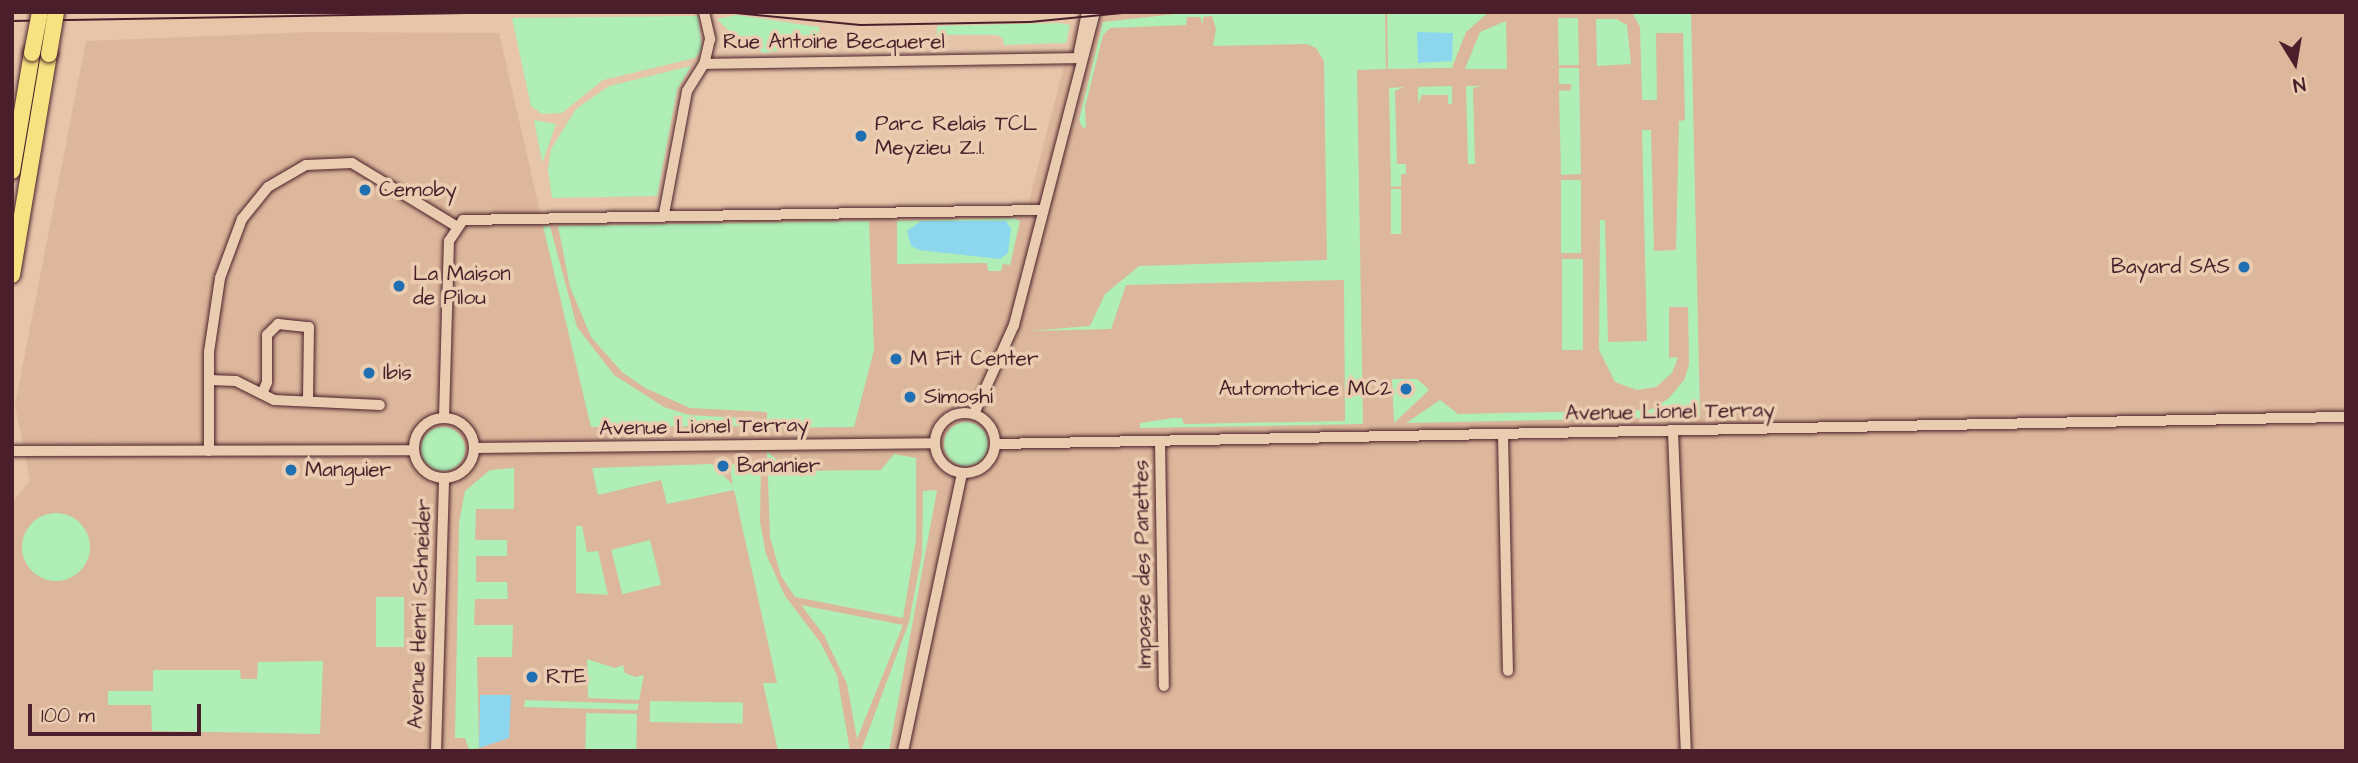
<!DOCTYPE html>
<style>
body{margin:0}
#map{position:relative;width:2358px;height:763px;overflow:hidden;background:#e6c5a9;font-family:"Architects Daughter",sans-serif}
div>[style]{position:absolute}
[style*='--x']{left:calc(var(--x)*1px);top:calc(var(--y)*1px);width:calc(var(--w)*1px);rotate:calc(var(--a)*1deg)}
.built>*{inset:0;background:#dcb79b}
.green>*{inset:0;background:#afeeb6;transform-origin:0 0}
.round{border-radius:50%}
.water>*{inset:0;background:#8cd7ed}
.roads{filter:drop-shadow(0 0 2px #4a1f2b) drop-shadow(0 0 2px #4a1f2b)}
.street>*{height:10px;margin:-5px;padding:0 5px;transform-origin:5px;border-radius:5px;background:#eacdb1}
.street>.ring{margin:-5px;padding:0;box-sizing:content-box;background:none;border:10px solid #eacdb1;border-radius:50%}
.primary>*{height:16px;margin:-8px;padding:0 8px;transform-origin:8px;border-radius:8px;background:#f7e281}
.tram>*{height:2px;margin:-1px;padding:0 1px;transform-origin:1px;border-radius:1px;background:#4a1f2b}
.bridges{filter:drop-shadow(0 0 2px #4a1f2b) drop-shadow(0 0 2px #4a1f2b)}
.primary-bridge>*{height:16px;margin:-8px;padding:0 8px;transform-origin:8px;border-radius:8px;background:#f7e281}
.dots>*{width:19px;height:19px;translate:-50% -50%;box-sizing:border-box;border:4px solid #eacdb1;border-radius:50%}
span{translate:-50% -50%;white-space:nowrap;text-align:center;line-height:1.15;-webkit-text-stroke:7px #eacdb1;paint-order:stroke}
.street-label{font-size:21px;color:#4a1f2b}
.poi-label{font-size:21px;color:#4a1f2b}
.left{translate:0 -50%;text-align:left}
.right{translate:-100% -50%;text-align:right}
.frame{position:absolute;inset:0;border:14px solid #4a1f2b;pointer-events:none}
.north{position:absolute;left:2260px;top:28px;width:70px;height:70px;-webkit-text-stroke:5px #eacdb1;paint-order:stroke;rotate:169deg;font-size:19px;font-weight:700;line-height:28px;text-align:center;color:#4a1f2b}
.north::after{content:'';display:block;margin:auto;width:24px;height:32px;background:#4a1f2b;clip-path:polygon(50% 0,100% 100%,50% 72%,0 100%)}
.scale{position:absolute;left:28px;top:704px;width:173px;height:32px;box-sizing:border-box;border:4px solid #4a1f2b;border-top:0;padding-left:9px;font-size:21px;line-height:24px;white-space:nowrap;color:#4a1f2b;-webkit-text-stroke:5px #eacdb1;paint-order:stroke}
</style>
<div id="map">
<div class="built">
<div style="clip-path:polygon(1078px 12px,2346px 12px,2346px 751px,12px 751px,12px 502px,30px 481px,15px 405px,86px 41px,312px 32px,499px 33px,541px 216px,1027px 209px)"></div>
</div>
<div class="green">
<div style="clip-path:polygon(1194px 12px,1385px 12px,1386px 69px,1357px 70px,1363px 424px,1140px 428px,1140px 423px,1173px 418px,1182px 418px,1184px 424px,1345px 421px,1344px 280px,1126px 285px,1111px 329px,1029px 331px,1090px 326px,1105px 294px,1139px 266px,1327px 260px,1324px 61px,1316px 48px,1307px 44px,1213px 46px,1216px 29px,1212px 16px,1203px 17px,1203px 25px,1200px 17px,1187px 17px,1186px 25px,1110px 28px,1103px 35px,1085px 107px,1086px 128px,1082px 127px,1079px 120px,1103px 22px)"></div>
<div style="clip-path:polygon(1387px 12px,1489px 12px,1466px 32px,1452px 68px,1388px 69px)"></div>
<div style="clip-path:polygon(1632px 12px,1691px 12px,1700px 417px,1406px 423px,1440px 400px,1458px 414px,1650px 410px,1669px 398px,1684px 380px,1689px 365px,1688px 307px,1669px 307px,1669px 358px,1678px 357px,1672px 373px,1656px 387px,1637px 390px,1615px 382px,1599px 350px,1600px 220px,1605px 220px,1608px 342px,1647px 341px,1642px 130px,1651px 130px,1654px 251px,1676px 250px,1679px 121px,1685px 120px,1683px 33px,1656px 33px,1657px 100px,1642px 100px,1640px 27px)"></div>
<div style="clip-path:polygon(737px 15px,819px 27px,820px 39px,784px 39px,786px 49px,764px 53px,738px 40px,717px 19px)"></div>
<div style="clip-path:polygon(698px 16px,702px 50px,695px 58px,603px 80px,562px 113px,542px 114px,531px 106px,512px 18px)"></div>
<div style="left:1578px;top:18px;width:47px;height:20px;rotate:89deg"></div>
<div style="clip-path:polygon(1596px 19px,1616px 19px,1627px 25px,1631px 64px,1597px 66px)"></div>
<div style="clip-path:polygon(1506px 21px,1507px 69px,1465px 69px,1480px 32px)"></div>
<div style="clip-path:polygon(1060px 23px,1070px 25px,1066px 43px,1004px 45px,1003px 38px,996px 35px,937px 35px,937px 26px)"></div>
<div style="clip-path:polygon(691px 66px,677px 90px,657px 196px,552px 198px,548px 170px,551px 149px,576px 109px,609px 86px)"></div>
<div style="clip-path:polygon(1559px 68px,1579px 68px,1581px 174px,1561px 175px,1559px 91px,1571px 90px,1571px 84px,1559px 84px)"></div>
<div style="clip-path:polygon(1452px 86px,1452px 104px,1448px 104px,1448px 95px,1422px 95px,1418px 104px,1418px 87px)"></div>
<div style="clip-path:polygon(1482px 86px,1473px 88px,1475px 164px,1468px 164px,1466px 86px)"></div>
<div style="clip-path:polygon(1404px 87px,1395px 91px,1397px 164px,1406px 164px,1406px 174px,1401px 174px,1401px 186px,1391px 187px,1389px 88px)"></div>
<div style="clip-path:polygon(534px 120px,556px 124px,543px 161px,542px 161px)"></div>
<div style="left:1561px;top:180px;width:20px;height:73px"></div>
<div style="left:1391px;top:189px;width:10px;height:45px"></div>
<div style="clip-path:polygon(1013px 218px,1020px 221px,1010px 265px,1003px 264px,1001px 271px,988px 271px,987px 263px,897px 264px,897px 221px)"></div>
<div style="clip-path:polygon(869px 221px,874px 350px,854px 427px,767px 428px,767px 412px,690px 408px,645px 388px,622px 372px,591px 337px,570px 287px,558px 226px)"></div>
<div style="clip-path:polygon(543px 226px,550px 226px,577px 327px,614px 375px,664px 407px,689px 415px,760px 419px,760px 426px,591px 427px)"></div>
<div style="left:1562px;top:259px;width:21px;height:91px"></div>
<div style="clip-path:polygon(1392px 379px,1417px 379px,1429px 390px,1394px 423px)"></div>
<div class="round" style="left:944px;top:422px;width:44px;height:44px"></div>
<div class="round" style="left:421px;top:427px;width:44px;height:44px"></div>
<div style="clip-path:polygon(767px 451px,789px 471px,881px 470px,894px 454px,916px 458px,916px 540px,903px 618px,795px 597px,781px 576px,770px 537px)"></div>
<div style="clip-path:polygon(712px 464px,733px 485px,729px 464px,761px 464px,760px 522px,766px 554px,785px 596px,820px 642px,837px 675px,850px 751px,778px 751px,763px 683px,777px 683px,734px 490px,667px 504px,661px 480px,598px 495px,592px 468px)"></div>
<div style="clip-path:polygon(514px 468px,514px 509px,476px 509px,475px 540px,507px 540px,507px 556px,476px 556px,476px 582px,507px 582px,508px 599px,475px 599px,474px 625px,513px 625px,512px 657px,477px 657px,479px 748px,469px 750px,465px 738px,455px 738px,459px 523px,465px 491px,490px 470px)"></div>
<div style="clip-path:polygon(937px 490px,889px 751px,861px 751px,909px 622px,922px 554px,923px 491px)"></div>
<div class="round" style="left:22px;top:513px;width:68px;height:68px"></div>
<div style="clip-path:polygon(576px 526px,582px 526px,587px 552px,598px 551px,608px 595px,576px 593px)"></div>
<div style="left:650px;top:540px;width:46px;height:40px;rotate:76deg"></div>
<div style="left:376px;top:597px;width:28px;height:50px"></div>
<div style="clip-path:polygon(801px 605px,903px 625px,857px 739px,847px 684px,824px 635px)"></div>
<div style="clip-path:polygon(587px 659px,615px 668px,623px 665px,625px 673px,635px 677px,644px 675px,639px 700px,588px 698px)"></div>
<div style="clip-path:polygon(323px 661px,320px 734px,152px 731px,151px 705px,108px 705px,108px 691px,153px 691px,153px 670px,240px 670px,241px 679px,257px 679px,258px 662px)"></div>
<div style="clip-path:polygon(525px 700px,639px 704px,637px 710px,524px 707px)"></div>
<div style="left:650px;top:701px;width:93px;height:21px;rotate:1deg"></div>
<div style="left:586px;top:713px;width:51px;height:38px;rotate:1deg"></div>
</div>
<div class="water">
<div style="clip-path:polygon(1417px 32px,1453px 33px,1452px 61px,1418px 63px)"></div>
<div style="clip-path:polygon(921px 221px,1006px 221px,1011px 229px,1008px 253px,1000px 259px,919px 250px,911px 246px,907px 231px)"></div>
<div style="clip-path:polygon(480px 695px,511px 695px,509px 738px,479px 748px)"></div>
</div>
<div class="roads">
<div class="street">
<div style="--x:704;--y:12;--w:28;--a:77"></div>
<div style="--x:710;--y:39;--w:26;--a:103"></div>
<div style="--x:1079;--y:52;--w:41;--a:-78.7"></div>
<div style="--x:664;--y:214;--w:125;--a:-79.4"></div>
<div style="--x:687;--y:91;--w:32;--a:-58"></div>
<div style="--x:704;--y:64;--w:376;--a:-0.9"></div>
<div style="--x:209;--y:380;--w:27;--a:2"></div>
<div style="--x:236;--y:381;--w:42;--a:26.6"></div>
<div style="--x:274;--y:400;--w:106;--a:2.7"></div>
<div style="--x:262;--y:394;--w:13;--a:-67"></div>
<div style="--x:267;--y:382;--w:47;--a:-90"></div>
<div style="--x:267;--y:335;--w:16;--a:-45"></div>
<div style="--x:278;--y:324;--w:31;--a:6"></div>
<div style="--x:309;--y:327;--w:72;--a:90.8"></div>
<div class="ring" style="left:935px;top:413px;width:50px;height:50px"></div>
<div style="--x:974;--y:414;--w:98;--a:-65.8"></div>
<div style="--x:1014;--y:325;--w:323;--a:-75.5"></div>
<div class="ring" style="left:414px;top:418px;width:50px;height:50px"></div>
<div style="--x:444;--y:418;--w:177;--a:-88.4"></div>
<div style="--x:449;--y:241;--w:25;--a:-56"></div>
<div style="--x:463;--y:220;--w:579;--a:-0.99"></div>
<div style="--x:1673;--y:432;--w:319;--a:87.7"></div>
<div style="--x:1503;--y:435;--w:236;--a:88.8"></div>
<div style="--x:1160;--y:441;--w:245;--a:89.1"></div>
<div style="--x:996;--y:444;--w:1350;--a:-1.15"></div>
<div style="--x:474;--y:448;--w:460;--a:-0.6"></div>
<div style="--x:12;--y:451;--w:401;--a:-0.1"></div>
<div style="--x:209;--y:451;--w:99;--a:-90"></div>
<div style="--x:209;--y:352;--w:75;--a:-81.5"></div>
<div style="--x:220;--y:278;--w:63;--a:-69.6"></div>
<div style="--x:242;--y:219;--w:41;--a:-50.9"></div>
<div style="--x:268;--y:187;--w:44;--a:-30.1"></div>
<div style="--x:306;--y:165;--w:46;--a:-2.5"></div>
<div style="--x:352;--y:163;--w:122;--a:31.2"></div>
<div style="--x:436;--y:751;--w:272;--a:-88.3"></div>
<div style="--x:903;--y:751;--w:283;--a:-78"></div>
</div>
<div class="primary">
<div style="--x:12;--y:171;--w:120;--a:-80.4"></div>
<div style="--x:12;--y:275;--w:224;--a:-80.5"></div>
</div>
</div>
<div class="tram">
<div style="--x:725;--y:12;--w:136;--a:5.5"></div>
<div style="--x:860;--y:25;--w:169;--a:-1"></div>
<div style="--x:1029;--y:22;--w:104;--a:-5.5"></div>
<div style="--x:12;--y:21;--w:514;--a:-1"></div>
</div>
<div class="bridges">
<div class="primary-bridge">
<div style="--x:32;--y:53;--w:42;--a:-79"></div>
<div style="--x:49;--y:54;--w:43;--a:-80.5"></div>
</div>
</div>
<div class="dots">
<div style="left:861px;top:136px;background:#1f6fb2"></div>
<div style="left:365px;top:190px;background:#1f6fb2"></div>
<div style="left:2244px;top:267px;background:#1f6fb2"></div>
<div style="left:399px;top:286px;background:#1f6fb2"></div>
<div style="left:896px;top:359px;background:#1f6fb2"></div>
<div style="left:369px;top:373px;background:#1f6fb2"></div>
<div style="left:1406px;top:389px;background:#1f6fb2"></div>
<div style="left:910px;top:397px;background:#1f6fb2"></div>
<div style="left:723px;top:466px;background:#1f6fb2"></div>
<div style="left:291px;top:470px;background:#1f6fb2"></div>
<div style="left:532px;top:677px;background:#1f6fb2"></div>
</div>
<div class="street-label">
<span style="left:834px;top:42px">Rue Antoine Becquerel</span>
<span style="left:1670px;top:412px;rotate:-1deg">Avenue Lionel Terray</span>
<span style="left:704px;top:427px;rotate:-1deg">Avenue Lionel Terray</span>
<span style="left:1143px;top:564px;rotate:-91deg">Impasse des Panettes</span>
<span style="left:420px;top:614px;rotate:-88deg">Avenue Henri Schneider</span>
</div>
<div class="poi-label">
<span class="left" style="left:875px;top:136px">Parc Relais TCL<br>Meyzieu Z.I.</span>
<span class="left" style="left:379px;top:190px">Cemoby</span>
<span class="right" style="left:2230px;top:267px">Bayard SAS</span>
<span class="left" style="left:413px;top:286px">La Maison<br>de Pilou</span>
<span class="left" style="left:910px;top:359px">M Fit Center</span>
<span class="left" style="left:383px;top:373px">Ibis</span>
<span class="right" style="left:1392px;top:389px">Automotrice MC2</span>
<span class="left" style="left:924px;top:397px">Simoshi</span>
<span class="left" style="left:737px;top:466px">Bananier</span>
<span class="left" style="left:305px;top:470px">Manguier</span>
<span class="left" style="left:546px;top:677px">RTE</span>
</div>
<div class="frame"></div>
<div class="north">N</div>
<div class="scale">100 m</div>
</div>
